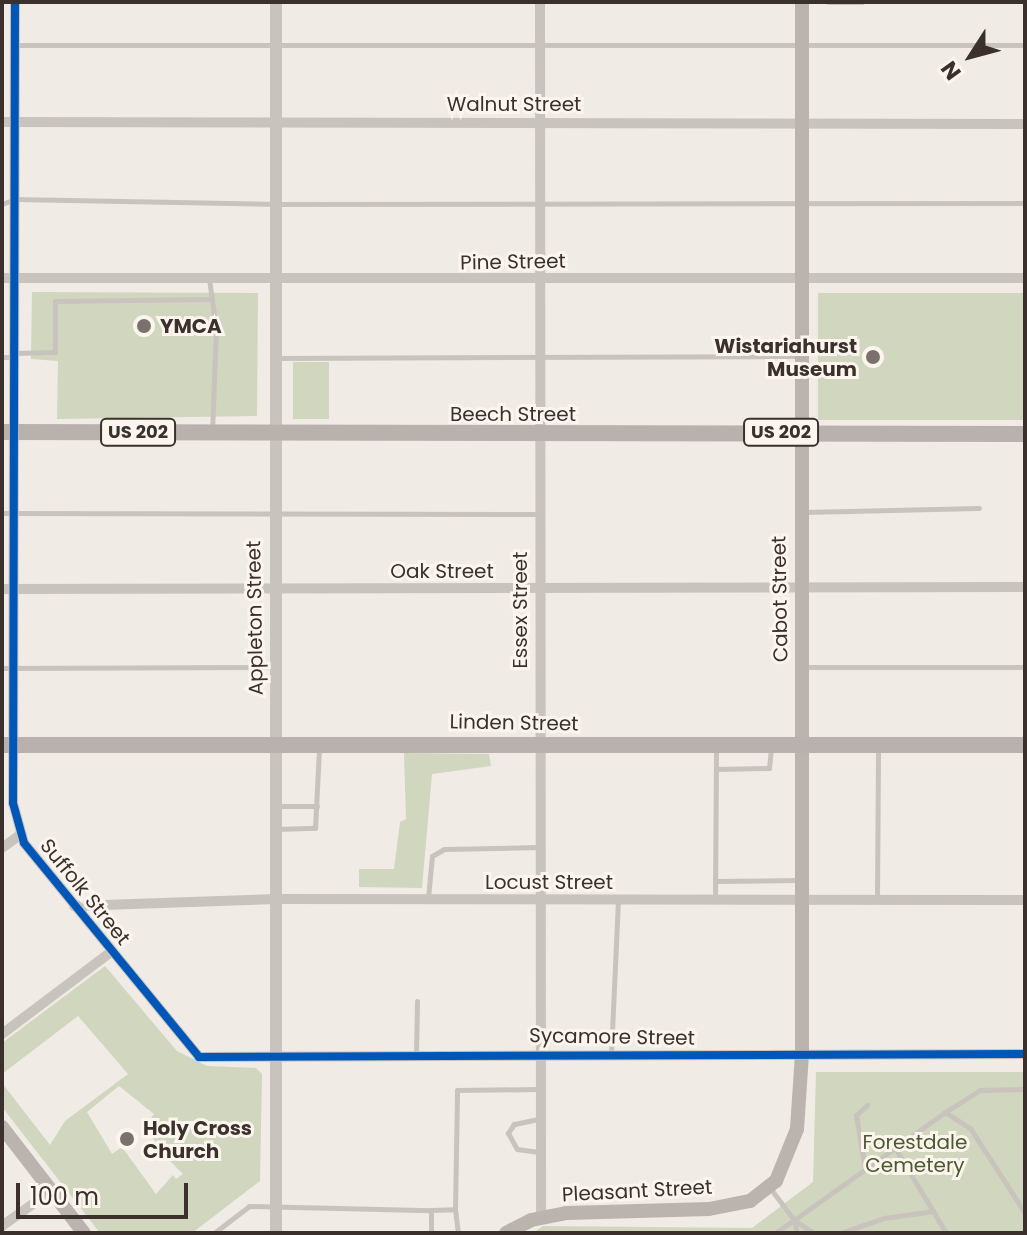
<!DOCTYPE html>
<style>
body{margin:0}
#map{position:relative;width:1027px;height:1235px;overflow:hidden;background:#f0ebe5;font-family:Poppins,sans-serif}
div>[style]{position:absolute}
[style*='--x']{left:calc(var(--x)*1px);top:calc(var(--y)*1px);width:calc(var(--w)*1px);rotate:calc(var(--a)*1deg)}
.green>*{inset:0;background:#d1d6bf;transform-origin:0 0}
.service>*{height:5px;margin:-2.5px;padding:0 2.5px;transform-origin:2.5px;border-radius:2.5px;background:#c9c3be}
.minor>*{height:10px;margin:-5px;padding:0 5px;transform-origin:5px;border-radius:5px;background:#c9c3be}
.tertiary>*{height:12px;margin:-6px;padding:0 6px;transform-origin:6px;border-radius:6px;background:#c9c3be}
.secondary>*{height:14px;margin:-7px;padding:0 7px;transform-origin:7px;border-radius:7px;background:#bab3ae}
.primary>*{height:16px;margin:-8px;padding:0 8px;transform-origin:8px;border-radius:8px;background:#b8b1ad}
.cycleway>*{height:8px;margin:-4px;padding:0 4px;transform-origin:4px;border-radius:4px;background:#0057b8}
.dots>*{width:22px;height:22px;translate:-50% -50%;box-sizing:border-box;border:4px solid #fbf5ee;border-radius:50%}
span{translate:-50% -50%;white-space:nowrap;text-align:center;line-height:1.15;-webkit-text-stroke:6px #fbf5ee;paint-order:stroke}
.shield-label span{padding:2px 6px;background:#fbf5ee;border:2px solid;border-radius:6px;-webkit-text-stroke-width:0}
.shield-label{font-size:18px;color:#3b302b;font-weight:700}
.street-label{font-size:20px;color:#3b302b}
.poi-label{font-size:20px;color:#3b302b;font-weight:700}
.left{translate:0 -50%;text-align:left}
.right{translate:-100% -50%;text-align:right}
.park-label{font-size:20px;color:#4a5a2e}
.frame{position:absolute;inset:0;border:4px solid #3b302b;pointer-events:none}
.north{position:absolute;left:931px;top:16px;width:80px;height:80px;-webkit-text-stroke:6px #fbf5ee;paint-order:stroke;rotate:234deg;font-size:22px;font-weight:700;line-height:32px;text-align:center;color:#3b302b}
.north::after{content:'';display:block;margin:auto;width:28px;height:36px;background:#3b302b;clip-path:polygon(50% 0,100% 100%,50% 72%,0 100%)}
.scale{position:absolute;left:16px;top:1183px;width:172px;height:36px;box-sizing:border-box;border:4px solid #3b302b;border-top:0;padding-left:10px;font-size:24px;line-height:28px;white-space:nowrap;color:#3b302b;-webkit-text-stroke:6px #fbf5ee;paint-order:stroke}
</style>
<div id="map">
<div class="green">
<div style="clip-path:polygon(32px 292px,258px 293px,257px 416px,57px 419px,58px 361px,31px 359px)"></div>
<div style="left:818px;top:293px;width:207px;height:127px"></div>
<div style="left:293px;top:362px;width:36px;height:57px"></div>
<div style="clip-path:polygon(404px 753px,489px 754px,491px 766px,432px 774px,422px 888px,359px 887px,359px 869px,394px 869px,400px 822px,406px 819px)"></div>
<div style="clip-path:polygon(evenodd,105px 966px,177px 1051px,207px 1066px,256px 1068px,262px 1074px,260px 1181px,192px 1233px,100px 1233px,2px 1107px,2px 1083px,50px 1145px,65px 1121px,128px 1074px,78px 1016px,2px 1074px,2px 1043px,105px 966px,119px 1086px,154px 1114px,144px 1127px,168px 1158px,173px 1149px,181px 1153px,170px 1161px,183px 1174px,176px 1179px,173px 1175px,156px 1194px,122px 1147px,112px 1154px,87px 1112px,119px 1086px)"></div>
<div style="clip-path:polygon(816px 1072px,1025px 1072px,1025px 1233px,533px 1233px,543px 1226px,752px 1228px,813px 1182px)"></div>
</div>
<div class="service">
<div style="--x:828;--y:2;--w:34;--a:0"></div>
<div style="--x:15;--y:45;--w:1010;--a:0"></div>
<div style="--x:2;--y:204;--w:14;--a:-21"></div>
<div style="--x:15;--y:199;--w:261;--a:1.1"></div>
<div style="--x:276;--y:204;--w:749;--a:-0.08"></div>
<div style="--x:209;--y:279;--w:49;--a:81.9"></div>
<div style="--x:216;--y:328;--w:103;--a:92.2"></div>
<div style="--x:14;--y:353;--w:41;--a:-1.4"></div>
<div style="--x:55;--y:352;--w:51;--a:-90"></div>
<div style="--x:55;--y:301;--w:154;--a:-0.7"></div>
<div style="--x:2;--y:357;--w:11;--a:0"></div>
<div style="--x:277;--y:358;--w:522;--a:-0.22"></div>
<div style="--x:804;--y:512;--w:175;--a:-1.3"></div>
<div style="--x:2;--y:513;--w:536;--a:0.11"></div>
<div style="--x:806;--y:667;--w:219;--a:0"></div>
<div style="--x:2;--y:668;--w:273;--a:-0.2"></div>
<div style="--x:716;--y:769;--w:53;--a:-1.1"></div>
<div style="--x:769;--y:768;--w:18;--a:-84"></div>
<div style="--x:278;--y:806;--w:39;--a:0"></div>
<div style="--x:277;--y:829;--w:38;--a:-2"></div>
<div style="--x:315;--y:828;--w:80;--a:-87.1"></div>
<div style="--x:715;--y:881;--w:84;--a:-0.7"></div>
<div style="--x:428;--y:898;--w:42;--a:-84.6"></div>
<div style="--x:432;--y:856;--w:14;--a:-30"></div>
<div style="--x:444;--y:849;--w:95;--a:-1.2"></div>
<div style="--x:715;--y:899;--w:150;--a:-89.6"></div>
<div style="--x:877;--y:899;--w:150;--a:-89.6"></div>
<div style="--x:416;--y:1054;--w:53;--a:-88.9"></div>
<div style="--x:611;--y:1054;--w:154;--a:-87.4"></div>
<div style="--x:1025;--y:1089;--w:45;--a:178.7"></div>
<div style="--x:980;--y:1090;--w:41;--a:147.8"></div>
<div style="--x:945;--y:1112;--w:30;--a:33"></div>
<div style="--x:970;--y:1128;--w:101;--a:57.1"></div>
<div style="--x:945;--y:1112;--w:62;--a:144.2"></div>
<div style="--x:895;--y:1148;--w:99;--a:59"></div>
<div style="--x:538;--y:1119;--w:25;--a:168"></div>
<div style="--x:514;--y:1124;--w:11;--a:124"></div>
<div style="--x:508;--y:1133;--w:18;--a:61"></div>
<div style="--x:517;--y:1149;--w:22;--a:8"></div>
<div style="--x:865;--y:1169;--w:55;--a:-99.5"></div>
<div style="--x:856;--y:1115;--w:15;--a:-42"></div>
<div style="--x:770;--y:1188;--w:40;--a:53"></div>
<div style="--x:794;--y:1220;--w:23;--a:146"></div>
<div style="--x:455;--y:1209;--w:119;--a:-89"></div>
<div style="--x:457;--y:1090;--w:81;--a:-0.7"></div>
<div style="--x:794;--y:1220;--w:124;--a:-35.5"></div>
<div style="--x:214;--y:1233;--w:44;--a:-37.6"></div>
<div style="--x:249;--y:1206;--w:182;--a:1.3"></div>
<div style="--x:431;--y:1233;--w:23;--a:-90"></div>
<div style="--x:431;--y:1210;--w:24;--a:-2"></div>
<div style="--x:455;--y:1209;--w:24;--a:83"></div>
<div style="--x:797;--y:1233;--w:13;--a:-103"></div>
<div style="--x:794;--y:1220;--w:24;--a:33"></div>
<div style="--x:840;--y:1233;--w:46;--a:-18.8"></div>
<div style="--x:884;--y:1218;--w:50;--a:-8"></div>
</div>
<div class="minor">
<div style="--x:15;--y:2;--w:801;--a:90.14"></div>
<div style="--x:13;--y:803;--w:41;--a:74.6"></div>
<div style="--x:24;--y:843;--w:276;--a:50.7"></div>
<div style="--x:199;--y:1057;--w:826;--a:-0.21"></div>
<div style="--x:540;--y:2;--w:1216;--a:89.95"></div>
<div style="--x:2;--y:122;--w:1023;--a:0.11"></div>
<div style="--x:2;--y:278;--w:1023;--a:0"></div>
<div style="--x:2;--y:589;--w:1023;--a:-0.11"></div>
<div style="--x:2;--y:848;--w:24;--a:-36"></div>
<div style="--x:74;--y:906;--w:201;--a:-2"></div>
<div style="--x:275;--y:899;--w:750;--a:0.08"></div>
<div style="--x:2;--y:1034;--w:138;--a:-37"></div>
<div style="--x:2;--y:1226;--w:60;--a:-35.5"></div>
</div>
<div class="tertiary">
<div style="--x:276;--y:1233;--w:1231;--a:-90"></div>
</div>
<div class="secondary">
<div style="--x:2;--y:1127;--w:134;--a:52.3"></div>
<div style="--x:506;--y:1233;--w:28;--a:-27"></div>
<div style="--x:531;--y:1220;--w:37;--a:-11"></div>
<div style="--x:567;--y:1213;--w:142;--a:-1.6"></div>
<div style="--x:709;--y:1209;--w:42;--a:-11"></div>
<div style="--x:750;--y:1201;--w:33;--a:-38"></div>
<div style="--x:776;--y:1181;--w:56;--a:-68"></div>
<div style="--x:797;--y:1129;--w:75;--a:-86.2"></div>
<div style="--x:802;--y:1054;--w:1052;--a:-90"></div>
</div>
<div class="primary">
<div style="--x:2;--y:432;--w:1023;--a:0.11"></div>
<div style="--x:2;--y:745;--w:1023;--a:0"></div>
</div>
<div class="cycleway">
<div style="--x:15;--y:2;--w:801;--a:90.14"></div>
<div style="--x:13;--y:803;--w:41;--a:74.6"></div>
<div style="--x:24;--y:843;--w:276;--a:50.7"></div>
<div style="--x:199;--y:1057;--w:826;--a:-0.21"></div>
</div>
<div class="dots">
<div style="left:144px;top:326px;background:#7a716c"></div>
<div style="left:873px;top:357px;background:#7a716c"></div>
<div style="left:127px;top:1139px;background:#7a716c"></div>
</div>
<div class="shield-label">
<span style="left:138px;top:432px">US 202</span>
<span style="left:781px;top:432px">US 202</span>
</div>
<div class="street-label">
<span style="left:514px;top:104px">Walnut Street</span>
<span style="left:513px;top:262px;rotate:-1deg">Pine Street</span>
<span style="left:513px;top:414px">Beech Street</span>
<span style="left:442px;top:571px">Oak Street</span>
<span style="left:780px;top:599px;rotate:-91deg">Cabot Street</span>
<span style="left:520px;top:610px;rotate:-90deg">Essex Street</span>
<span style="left:255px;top:618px;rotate:-91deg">Appleton Street</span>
<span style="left:514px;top:723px;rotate:1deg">Linden Street</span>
<span style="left:549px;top:882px">Locust Street</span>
<span style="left:85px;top:892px;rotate:51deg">Suffolk Street</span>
<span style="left:612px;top:1037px;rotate:1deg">Sycamore Street</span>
<span style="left:637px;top:1191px;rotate:-3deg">Pleasant Street</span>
</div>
<div class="poi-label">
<span class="left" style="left:160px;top:326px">YMCA</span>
<span class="right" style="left:857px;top:358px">Wistariahurst<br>Museum</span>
<span class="left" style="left:143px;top:1140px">Holy Cross<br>Church</span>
</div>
<div class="park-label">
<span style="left:915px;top:1154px">Forestdale<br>Cemetery</span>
</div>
<div class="frame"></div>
<div class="north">N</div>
<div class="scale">100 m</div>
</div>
